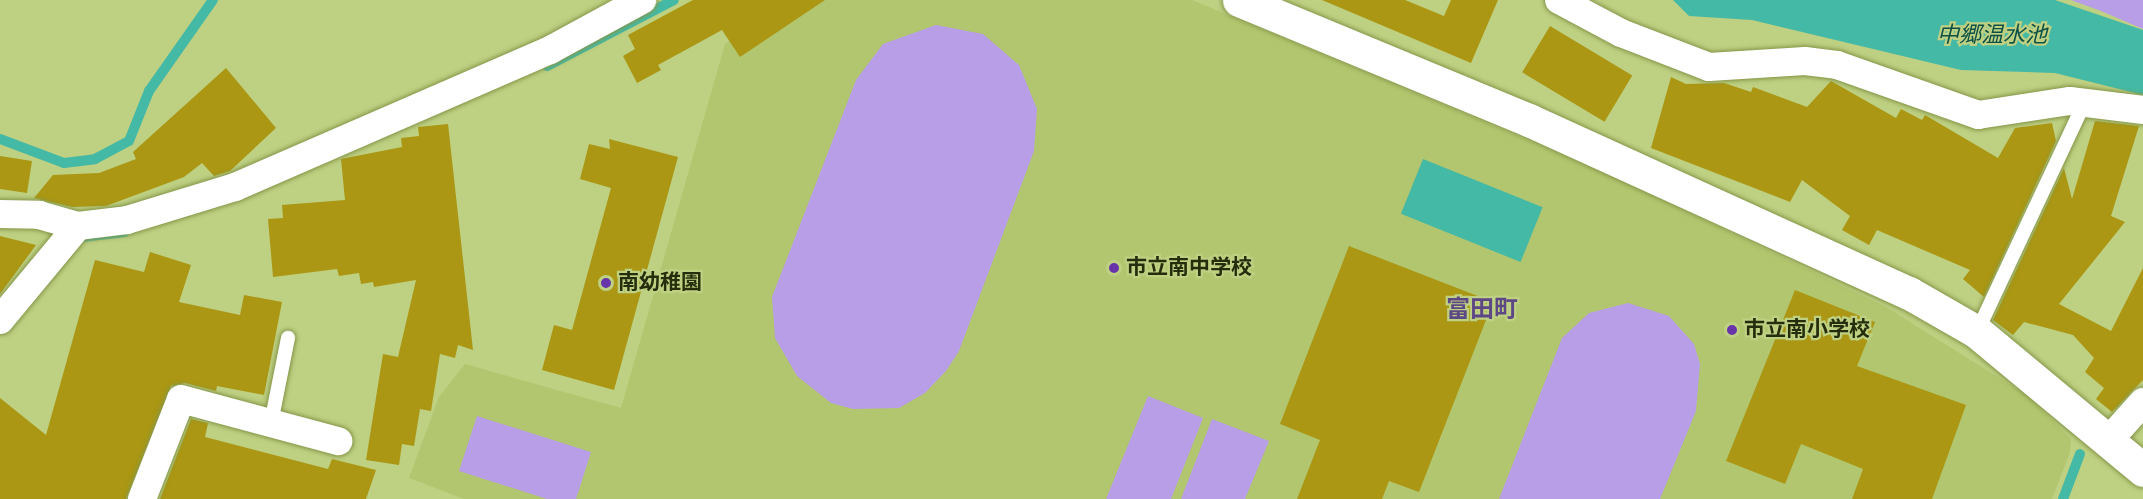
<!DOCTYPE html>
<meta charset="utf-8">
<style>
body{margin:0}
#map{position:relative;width:2143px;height:499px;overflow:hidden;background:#bed082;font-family:Spectral,"Noto Sans JP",serif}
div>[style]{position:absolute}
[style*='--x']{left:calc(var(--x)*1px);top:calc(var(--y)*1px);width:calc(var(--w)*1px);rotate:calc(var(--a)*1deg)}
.built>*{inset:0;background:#b2c66f}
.green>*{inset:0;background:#b79ee6}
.water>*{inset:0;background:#44b9a5;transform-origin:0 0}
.stream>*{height:10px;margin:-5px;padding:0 5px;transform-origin:5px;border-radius:5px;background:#44b9a5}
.building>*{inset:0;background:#ab9713;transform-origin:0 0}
.roads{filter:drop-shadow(0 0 2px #859649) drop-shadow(0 0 2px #859649)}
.lane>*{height:14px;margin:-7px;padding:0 7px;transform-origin:7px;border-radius:7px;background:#fff}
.street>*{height:28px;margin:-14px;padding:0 14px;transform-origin:14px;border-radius:14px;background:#fff}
.secondary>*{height:33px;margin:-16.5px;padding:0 16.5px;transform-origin:16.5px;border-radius:16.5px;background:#fff}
.dots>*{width:16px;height:16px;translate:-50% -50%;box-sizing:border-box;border:3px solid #bed082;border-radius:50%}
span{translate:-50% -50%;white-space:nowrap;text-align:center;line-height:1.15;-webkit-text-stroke:4.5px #bed082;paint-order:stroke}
.poi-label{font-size:21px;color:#262d0c;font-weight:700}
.left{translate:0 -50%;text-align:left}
.water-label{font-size:22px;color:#0d5146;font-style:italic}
.quarter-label{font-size:24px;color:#5e4785;font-weight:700}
</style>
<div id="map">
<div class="built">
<div style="clip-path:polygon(790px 0,1192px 0,1604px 172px,1886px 307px,2028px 396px,2071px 439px,2070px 452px,2052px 499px,464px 499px,409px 478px,439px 397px,465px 364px,621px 408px,725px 44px)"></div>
</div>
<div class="green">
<div style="clip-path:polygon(2071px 0,2143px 0,2143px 29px,2101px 11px)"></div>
<div style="clip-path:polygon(936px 25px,983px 34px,1019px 65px,1037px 109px,1034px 151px,959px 351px,946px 371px,925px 393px,899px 408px,853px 409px,831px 403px,797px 376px,775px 338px,772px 297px,856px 80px,883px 44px)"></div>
<div style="clip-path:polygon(1628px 303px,1669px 316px,1694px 344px,1700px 364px,1696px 411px,1660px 499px,1499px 499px,1562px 338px,1589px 313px)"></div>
<div style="clip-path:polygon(1148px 396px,1203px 418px,1171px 499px,1106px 499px)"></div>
<div style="clip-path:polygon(477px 416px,591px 452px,576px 499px,547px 499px,459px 471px)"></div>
<div style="clip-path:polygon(1212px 419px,1269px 441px,1245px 499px,1181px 499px)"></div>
</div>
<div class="water">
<div style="clip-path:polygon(1673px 0,2055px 0,2143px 30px,2143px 95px,2055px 73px,1961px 70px,1752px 20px,1689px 16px)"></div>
<div style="left:1423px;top:159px;width:129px;height:59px;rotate:22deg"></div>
</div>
<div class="stream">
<div style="--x:547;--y:66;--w:143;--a:-27.5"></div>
<div style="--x:0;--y:139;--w:68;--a:20.6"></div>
<div style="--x:64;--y:163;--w:31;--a:-7"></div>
<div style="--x:95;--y:159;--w:38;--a:-28"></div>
<div style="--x:129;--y:141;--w:54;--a:-68.2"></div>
<div style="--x:149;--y:91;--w:111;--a:-54.9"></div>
<div style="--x:73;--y:238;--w:52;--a:-6.6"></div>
<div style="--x:2063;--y:499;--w:48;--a:-69.3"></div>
</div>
<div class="building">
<div style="clip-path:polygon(693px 0,825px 0,740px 57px,722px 30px,658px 65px,661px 70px,637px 83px,623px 56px,635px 49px,628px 35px)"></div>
<div style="clip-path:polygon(1322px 0,1405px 0,1444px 16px,1451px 0,1498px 0,1471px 63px)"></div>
<div style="left:1550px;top:26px;width:96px;height:54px;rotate:31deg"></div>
<div style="clip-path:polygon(226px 68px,276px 128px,230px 171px,214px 176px,202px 163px,184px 177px,106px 206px,72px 207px,34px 198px,53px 175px,99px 173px,136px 159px,133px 152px)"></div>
<div style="clip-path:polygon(1671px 77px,1686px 84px,1724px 83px,1751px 92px,1753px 87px,1807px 107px,1831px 81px,1896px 118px,1901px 109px,1922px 120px,1925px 115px,1998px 158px,2015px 128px,2052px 123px,2056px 141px,1984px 297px,1963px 279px,1970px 270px,1877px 230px,1869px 245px,1842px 230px,1850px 216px,1802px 180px,1790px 202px,1651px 148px)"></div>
<div style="clip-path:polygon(2095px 121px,2139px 126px,2111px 216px,2125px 222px,2059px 304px,2111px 331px,2143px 268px,2143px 380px,2112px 412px,2096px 399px,2104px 388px,2085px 372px,2094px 358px,2073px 335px,2024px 322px,2013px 335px,1993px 320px,2064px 168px,2072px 199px)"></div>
<div style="clip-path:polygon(448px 124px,473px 350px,458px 345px,455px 358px,440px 354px,431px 411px,420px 409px,414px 446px,402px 444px,399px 465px,366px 460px,383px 354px,398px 357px,416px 280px,374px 287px,373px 282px,361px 284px,359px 273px,339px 276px,337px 269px,273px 277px,268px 219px,283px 218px,282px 205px,345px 200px,341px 159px,402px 147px,401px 138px,419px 136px,418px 127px)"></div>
<div style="clip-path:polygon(609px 139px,678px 157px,614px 390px,542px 370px,554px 325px,572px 330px,611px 188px,580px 179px,589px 144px,610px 149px)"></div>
<div style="clip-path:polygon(0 156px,32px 161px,27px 193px,0 189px)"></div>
<div style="clip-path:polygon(0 236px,36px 245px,0 294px)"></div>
<div style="clip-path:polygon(1349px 246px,1493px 302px,1419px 492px,1389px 481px,1382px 499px,1297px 499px,1320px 440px,1280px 424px)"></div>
<div style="clip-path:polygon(150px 252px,191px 265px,179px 302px,240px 315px,244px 295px,282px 302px,264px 395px,217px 386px,216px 391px,185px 383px,171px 386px,126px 499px,0 499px,0 398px,46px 435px,95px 260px,144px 272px)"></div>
<div style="clip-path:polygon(1795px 290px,1875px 322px,1857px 366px,1966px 405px,1932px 499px,1852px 499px,1863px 469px,1801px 444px,1785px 484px,1726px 461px)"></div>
<div style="clip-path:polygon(191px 419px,208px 423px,205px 437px,328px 469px,332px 459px,376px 470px,366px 499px,160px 499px)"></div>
</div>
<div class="roads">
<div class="lane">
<div style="--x:1977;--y:332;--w:255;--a:-64.9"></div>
<div style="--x:271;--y:423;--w:87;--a:-78.7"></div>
</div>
<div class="street">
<div style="--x:1559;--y:0;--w:70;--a:28"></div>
<div style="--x:1621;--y:33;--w:94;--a:21.1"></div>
<div style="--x:1709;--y:67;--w:96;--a:-3.6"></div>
<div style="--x:1805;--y:61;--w:32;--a:7"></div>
<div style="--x:1837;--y:65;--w:150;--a:19.5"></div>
<div style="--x:1978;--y:115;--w:93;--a:-8.7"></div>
<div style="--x:2070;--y:101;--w:74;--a:7"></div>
<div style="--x:0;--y:214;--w:39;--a:1"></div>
<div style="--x:39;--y:215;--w:41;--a:15.8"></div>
<div style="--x:0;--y:320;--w:122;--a:-50.3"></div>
<div style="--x:78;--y:226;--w:49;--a:-7"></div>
<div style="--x:127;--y:220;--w:113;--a:-17"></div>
<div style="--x:235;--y:187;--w:344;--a:-23.5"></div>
<div style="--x:550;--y:50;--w:105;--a:-28.5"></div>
<div style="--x:2109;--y:440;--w:51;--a:-48.2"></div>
<div style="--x:142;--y:499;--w:107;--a:-68.7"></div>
<div style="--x:181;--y:399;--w:163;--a:15"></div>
</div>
<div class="secondary">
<div style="--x:1239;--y:0;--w:314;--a:22.5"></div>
<div style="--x:1529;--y:120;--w:418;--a:24.5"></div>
<div style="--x:1909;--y:293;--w:78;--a:29.8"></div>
<div style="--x:1977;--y:332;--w:216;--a:39.7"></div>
</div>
</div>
<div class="dots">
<div style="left:1114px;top:268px;background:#6834aa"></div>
<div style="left:606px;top:283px;background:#6834aa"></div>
<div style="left:1732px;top:330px;background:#6834aa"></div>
</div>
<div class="poi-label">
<span class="left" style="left:1126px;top:268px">市立南中学校</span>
<span class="left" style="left:618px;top:283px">南幼稚園</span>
<span class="left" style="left:1744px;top:330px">市立南小学校</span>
</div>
<div class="water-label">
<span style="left:1992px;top:36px">中郷温水池</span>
</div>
<div class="quarter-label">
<span style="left:1482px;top:311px">富田町</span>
</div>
</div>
